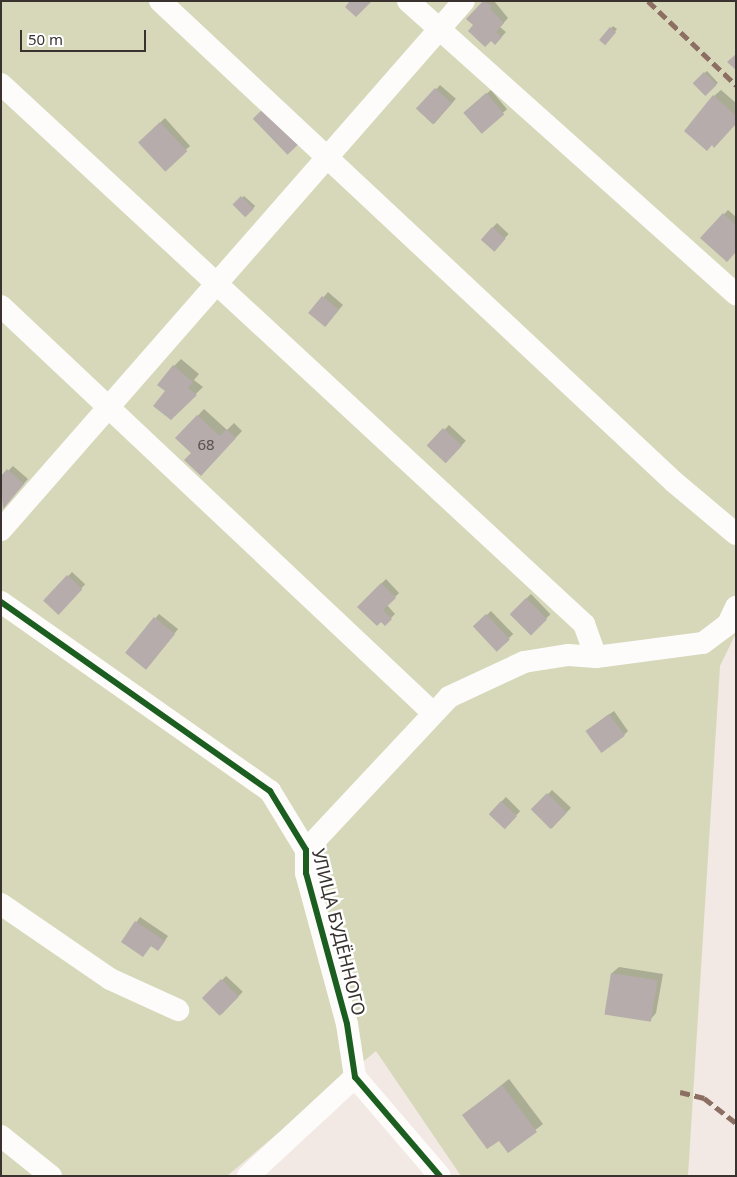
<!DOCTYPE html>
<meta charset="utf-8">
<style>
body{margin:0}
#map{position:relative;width:737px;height:1177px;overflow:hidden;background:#f3e9e4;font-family:"Noto Sans",sans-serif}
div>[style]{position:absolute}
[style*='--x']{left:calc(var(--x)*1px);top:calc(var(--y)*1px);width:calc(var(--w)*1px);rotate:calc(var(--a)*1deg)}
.green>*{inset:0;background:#d6d8b9}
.shadow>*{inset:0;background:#0003;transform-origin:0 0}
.building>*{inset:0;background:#b5acab;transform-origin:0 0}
.minor>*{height:22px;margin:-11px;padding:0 11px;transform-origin:11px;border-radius:11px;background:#fdfcfb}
.quiet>*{height:5px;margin-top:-2.5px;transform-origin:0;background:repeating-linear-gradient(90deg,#8d6e63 0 10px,transparent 0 15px)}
.cycleway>*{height:6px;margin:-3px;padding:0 3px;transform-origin:3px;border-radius:3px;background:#1b5e20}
span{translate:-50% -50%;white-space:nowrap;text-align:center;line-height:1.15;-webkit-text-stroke:5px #fff;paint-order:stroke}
.number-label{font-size:15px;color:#58504e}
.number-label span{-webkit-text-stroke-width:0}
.street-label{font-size:18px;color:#39322f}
.frame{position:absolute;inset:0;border:2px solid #39322f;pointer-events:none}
.scale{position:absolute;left:20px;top:30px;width:126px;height:22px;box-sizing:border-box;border:2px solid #39322f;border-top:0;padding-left:6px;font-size:15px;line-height:18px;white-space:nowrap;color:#39322f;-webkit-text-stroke:4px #fff;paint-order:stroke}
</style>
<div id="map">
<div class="green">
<div style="clip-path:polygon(1px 1px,736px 1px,736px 633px,720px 666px,688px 1176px,461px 1176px,376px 1051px,227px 1176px,1px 1176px)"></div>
</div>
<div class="shadow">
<div style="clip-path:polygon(484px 1px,494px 1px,508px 18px,500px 27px,506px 32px,495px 44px,468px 19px)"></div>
<div style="left:613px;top:26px;width:5px;height:18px;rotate:37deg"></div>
<div style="left:707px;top:71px;width:16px;height:18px;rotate:47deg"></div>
<div style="left:440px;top:85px;width:21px;height:33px;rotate:41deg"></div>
<div style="left:491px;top:90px;width:25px;height:34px;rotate:50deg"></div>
<div style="clip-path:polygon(721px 90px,736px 103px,736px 123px,714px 96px)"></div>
<div style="clip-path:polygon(165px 118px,190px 146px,165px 169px,144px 138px)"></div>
<div style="left:244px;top:196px;width:15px;height:13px;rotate:42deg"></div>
<div style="clip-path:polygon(728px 210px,736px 217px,736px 251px,702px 238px)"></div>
<div style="left:497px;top:223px;width:16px;height:22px;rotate:43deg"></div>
<div style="clip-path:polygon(328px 292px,343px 305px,329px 321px,310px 313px)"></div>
<div style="clip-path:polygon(181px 359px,199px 374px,194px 380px,203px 387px,171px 418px,166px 390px,174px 366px)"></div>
<div style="clip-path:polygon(204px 409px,227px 430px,234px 423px,242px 431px,208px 467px,177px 438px)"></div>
<div style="left:449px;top:425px;width:23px;height:29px;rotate:43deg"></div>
<div style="clip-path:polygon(13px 466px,28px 479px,3px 507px,1px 478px)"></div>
<div style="left:72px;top:572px;width:18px;height:40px;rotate:43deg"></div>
<div style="clip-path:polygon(386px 579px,399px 593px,387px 605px,395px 614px,385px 624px,358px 607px)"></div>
<div style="left:531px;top:594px;width:28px;height:28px;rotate:46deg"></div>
<div style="left:491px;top:611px;width:32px;height:23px;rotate:46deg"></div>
<div style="clip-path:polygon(159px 614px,178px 629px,150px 664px,126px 653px)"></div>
<div style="clip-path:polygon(614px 711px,628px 731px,624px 735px,586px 731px)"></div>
<div style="left:552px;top:790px;width:26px;height:28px;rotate:43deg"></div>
<div style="left:506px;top:797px;width:20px;height:23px;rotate:45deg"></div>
<div style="clip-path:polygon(140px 917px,168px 936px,162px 945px,152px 945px,143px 955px,123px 941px)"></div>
<div style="clip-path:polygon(619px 967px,663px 974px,656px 1013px,650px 1020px,612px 973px)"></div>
<div style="left:226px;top:976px;width:23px;height:31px;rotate:43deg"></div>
<div style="clip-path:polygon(509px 1079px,543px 1124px,508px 1151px,499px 1139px,464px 1115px)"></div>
</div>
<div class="building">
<div style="clip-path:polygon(350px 1px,372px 1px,356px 17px,345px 7px)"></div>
<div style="clip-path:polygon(483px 1px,492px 6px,490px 9px,504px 23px,496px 32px,502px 37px,495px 45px,491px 41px,485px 47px,468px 31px,473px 25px,466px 19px)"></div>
<div style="left:610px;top:27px;width:8px;height:17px;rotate:40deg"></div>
<div style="clip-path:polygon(736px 54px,736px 70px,727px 62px)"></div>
<div style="left:704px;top:72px;width:18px;height:16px;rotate:45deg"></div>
<div style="left:435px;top:88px;width:23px;height:28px;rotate:43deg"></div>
<div style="left:486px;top:93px;width:28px;height:30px;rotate:49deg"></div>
<div style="clip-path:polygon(713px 95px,736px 116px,736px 124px,714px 148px,712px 145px,707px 151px,684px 131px)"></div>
<div style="left:265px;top:107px;width:50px;height:17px;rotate:46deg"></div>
<div style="left:160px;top:122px;width:40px;height:30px;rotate:47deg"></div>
<div style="left:241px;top:196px;width:18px;height:12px;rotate:45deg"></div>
<div style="clip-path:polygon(723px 213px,736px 225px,736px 252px,727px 262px,700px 238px)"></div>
<div style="left:492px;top:227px;width:18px;height:17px;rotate:41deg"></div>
<div style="left:322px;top:296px;width:22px;height:22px;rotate:39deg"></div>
<div style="clip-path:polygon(173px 365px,193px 382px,188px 388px,197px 395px,171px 420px,153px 406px,165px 391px,157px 385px)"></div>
<div style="clip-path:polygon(197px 415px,220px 436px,226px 429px,236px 438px,201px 476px,184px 460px,191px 453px,175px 438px)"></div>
<div style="left:443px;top:428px;width:26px;height:24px;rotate:43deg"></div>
<div style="clip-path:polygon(7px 469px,24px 484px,3px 509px,1px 476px)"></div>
<div style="left:67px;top:575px;width:21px;height:35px;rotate:43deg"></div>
<div style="clip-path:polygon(381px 583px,396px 598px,383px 610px,392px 619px,385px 626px,381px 622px,377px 626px,357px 607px)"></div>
<div style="left:526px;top:598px;width:30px;height:23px;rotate:45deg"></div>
<div style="left:486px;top:614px;width:35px;height:18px;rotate:47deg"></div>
<div style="left:154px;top:617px;width:27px;height:46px;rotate:39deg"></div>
<div style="left:609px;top:714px;width:27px;height:29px;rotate:54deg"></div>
<div style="left:547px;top:793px;width:28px;height:23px;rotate:45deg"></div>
<div style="left:501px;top:801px;width:22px;height:18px;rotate:43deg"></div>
<div style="clip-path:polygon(135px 921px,165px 941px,158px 951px,151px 946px,143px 957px,121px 942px)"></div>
<div style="left:611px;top:973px;width:47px;height:42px;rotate:9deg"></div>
<div style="left:221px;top:979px;width:25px;height:27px;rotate:45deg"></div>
<div style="clip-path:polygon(502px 1085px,537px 1132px,508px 1153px,499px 1141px,487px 1149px,462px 1115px)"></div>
</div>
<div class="minor">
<div style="--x:160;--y:1;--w:704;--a:43.1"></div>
<div style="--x:674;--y:482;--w:81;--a:40"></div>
<div style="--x:408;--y:1;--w:440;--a:41.8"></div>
<div style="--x:1;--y:84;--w:795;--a:42.81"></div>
<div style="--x:584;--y:624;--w:35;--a:70"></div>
<div style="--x:1;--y:306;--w:592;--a:43.29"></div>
<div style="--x:1;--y:530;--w:703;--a:-48.81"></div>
<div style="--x:1;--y:602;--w:329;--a:35.1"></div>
<div style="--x:270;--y:791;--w:69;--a:58.6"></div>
<div style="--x:306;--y:850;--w:23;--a:90"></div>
<div style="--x:306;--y:873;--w:156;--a:74.8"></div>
<div style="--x:347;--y:1024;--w:54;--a:81.4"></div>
<div style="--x:355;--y:1077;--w:130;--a:49.4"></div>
<div style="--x:306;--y:850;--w:209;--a:-46.9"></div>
<div style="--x:449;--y:697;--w:83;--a:-25"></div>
<div style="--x:524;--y:662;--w:45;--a:-9"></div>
<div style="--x:568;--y:655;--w:28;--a:4"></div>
<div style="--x:596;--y:657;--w:108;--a:-7.5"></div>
<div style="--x:703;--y:643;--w:31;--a:-37"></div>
<div style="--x:728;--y:624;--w:19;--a:-65"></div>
<div style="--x:1;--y:904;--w:132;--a:34.5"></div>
<div style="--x:110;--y:979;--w:75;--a:24.5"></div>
<div style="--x:1;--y:1136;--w:64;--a:38.7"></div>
<div style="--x:248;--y:1176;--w:146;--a:-42.8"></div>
</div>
<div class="quiet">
<div style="--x:648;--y:1;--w:122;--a:43.7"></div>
<div style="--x:680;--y:1092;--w:25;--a:14"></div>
<div style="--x:704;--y:1098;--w:41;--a:38"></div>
</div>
<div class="cycleway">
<div style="--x:1;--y:602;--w:329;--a:35.1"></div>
<div style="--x:270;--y:791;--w:69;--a:58.6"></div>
<div style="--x:306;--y:850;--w:23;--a:90"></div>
<div style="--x:306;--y:873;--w:156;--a:74.8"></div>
<div style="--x:347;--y:1024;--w:54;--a:81.4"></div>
<div style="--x:355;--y:1077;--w:130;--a:49.4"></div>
</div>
<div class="number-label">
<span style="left:206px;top:445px">68</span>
</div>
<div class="street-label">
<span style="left:339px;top:932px;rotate:76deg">УЛИЦА БУДЁННОГО</span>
</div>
<div class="frame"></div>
<div class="scale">50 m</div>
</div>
